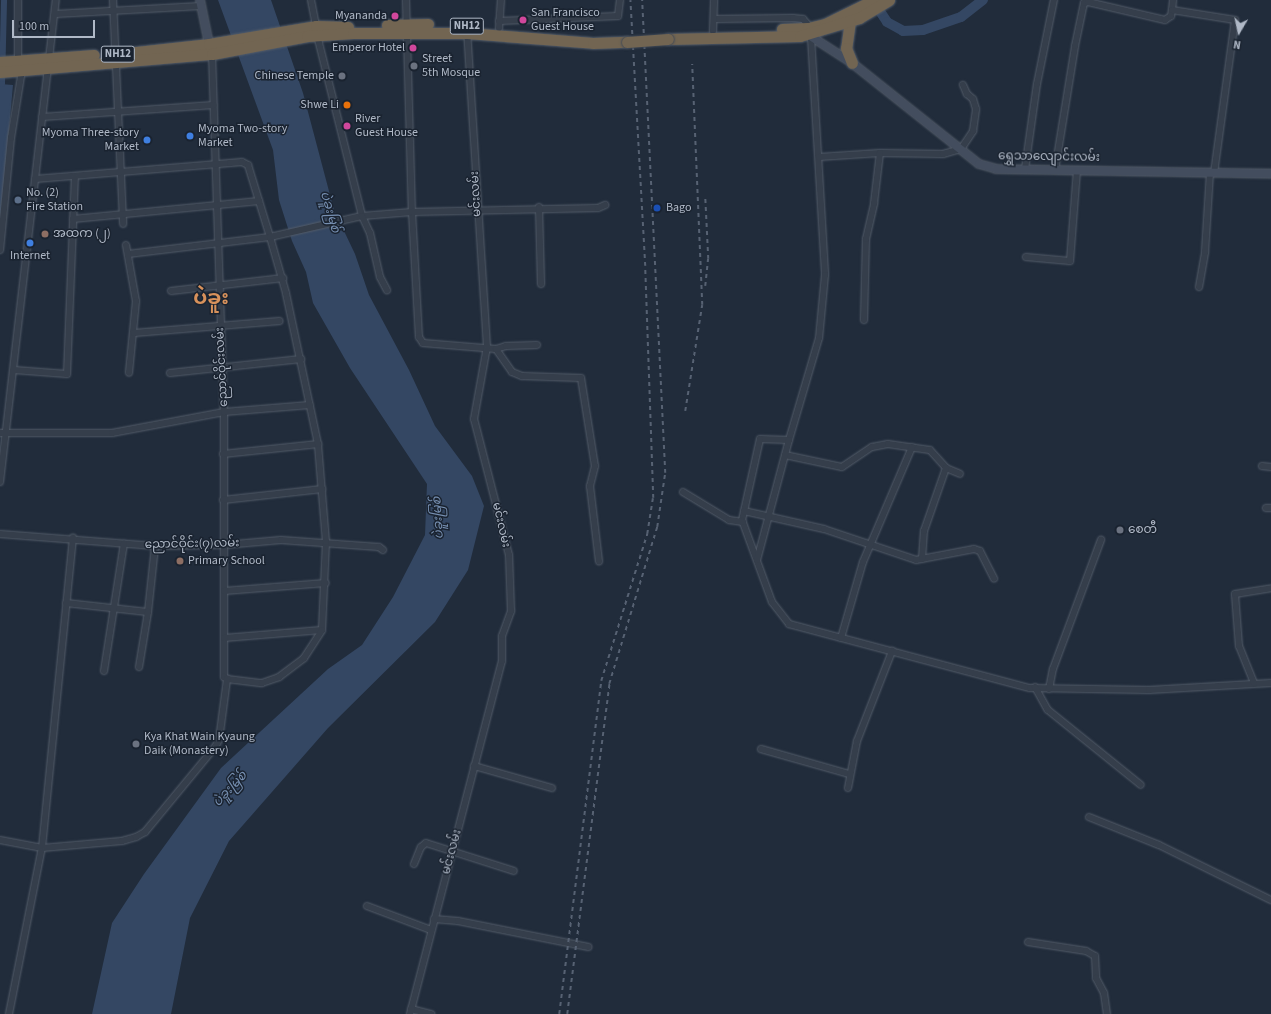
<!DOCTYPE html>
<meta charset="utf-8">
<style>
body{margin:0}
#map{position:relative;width:1271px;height:1014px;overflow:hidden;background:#212c3b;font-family:"Source Sans 3","Noto Sans Myanmar",sans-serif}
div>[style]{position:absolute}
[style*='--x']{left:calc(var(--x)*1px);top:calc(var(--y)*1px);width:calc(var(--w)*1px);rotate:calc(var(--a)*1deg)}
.water>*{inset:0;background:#344763}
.canal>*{height:6px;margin:-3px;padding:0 3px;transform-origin:3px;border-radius:3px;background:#344763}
.river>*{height:10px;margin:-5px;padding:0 5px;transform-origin:5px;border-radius:5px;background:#344763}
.roads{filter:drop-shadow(0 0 1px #535c69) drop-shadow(0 0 1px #535c69)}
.street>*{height:6px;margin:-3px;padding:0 3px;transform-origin:3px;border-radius:3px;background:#353e4b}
.secondary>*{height:8px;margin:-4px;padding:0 4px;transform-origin:4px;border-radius:4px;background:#434d5e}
.highway>*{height:11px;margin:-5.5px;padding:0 5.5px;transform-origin:5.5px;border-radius:5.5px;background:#726552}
.rail>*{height:1.5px;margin-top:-0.75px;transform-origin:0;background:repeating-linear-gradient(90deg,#576273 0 4px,transparent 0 8px)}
.bridges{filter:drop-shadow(0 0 1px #404956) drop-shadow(0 0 1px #404956)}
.highway-bridge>*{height:11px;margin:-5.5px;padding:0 5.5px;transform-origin:5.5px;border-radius:5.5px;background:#726552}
.dots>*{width:11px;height:11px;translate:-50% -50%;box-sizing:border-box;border:2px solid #1a2330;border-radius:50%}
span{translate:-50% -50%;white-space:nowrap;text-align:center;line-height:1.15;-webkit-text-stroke:3px #1a2330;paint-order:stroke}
.shield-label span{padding:1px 3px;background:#1a2330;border:1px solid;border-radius:3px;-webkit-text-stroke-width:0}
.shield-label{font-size:11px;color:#b0b9c7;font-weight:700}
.poi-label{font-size:12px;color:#b0b9c7}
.left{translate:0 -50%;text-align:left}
.right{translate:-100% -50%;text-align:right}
.street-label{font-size:12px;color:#b0b9c7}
.water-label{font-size:13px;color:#768fb1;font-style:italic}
.town-label{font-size:20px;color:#d7915b;font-weight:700}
.north{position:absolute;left:1219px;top:12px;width:40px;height:40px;-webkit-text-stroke:3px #1a2330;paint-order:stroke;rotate:189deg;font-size:11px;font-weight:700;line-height:16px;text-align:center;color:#b0b9c7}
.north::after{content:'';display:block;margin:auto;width:14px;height:18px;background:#b0b9c7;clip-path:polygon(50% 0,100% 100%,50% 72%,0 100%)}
.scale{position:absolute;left:12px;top:20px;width:83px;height:18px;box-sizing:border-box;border:2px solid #b0b9c7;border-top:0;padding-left:5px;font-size:12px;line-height:14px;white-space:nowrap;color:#b0b9c7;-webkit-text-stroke:3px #1a2330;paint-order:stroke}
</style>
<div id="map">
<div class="water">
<div style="clip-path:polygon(218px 0,271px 0,303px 93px,334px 210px,355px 254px,369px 295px,409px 370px,435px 426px,472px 476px,484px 506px,468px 570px,435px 622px,328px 728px,229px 841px,190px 918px,171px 1014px,92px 1014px,112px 923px,144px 874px,221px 768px,328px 669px,362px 645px,393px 597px,425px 535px,427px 484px,350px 368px,313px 303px,306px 272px,292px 241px,279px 200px,273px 150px)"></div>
<div style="clip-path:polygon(0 84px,13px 85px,0 229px)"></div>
</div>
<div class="canal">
<div style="--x:2;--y:84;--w:84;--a:-88.6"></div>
</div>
<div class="river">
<div style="--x:873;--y:1;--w:25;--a:56"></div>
<div style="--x:887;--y:22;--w:18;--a:29"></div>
<div style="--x:903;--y:31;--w:20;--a:-3"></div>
<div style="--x:923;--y:30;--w:40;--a:-18.9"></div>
<div style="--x:961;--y:17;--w:28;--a:-38"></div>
</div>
<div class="roads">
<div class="street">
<div style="--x:113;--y:0;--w:224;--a:87.4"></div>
<div style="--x:311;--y:0;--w:26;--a:79"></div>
<div style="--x:406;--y:0;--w:212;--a:88.4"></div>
<div style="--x:412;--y:212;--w:125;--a:86.8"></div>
<div style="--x:419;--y:337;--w:7;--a:56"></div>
<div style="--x:423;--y:343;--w:73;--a:4.7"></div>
<div style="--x:496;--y:349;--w:28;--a:55"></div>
<div style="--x:512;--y:372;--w:11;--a:22"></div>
<div style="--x:522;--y:376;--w:59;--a:1.9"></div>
<div style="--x:581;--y:378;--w:89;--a:81"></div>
<div style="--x:595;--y:466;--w:21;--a:104"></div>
<div style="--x:590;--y:486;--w:76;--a:83.2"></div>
<div style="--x:1172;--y:10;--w:10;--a:-84"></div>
<div style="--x:55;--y:14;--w:146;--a:-3.1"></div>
<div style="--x:715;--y:19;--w:78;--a:-0.7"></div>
<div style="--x:793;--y:18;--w:10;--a:6"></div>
<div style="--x:803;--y:19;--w:12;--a:48"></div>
<div style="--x:499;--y:21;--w:119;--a:-2.4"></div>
<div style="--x:618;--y:16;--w:16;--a:-83"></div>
<div style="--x:499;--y:28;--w:28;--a:-86"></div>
<div style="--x:713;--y:31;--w:31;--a:-88"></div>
<div style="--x:317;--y:35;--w:187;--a:76"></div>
<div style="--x:362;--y:216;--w:50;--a:-4.6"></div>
<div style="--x:412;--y:212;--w:186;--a:-1.2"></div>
<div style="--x:598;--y:208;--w:8;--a:-23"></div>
<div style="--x:811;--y:37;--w:238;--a:86.6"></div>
<div style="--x:825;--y:275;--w:63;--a:95.4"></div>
<div style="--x:819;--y:338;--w:106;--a:106.4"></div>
<div style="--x:789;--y:440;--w:29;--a:-178"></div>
<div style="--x:760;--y:439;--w:83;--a:102.5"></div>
<div style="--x:742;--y:520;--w:87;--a:69.9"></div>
<div style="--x:772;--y:602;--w:28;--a:52"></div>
<div style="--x:789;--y:624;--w:249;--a:14.9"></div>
<div style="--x:1030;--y:688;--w:119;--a:1"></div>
<div style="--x:1149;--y:690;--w:122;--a:-3.3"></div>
<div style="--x:212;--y:54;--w:358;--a:88.1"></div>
<div style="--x:224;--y:412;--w:265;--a:90"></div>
<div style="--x:224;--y:677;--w:4;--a:34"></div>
<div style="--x:18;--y:60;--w:60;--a:-90"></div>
<div style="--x:42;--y:117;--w:172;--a:-4"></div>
<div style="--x:819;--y:157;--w:61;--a:-3.8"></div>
<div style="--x:880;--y:153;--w:63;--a:0.9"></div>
<div style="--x:943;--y:154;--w:19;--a:-16"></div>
<div style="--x:961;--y:149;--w:22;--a:-56"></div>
<div style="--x:973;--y:131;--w:22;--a:-82"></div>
<div style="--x:976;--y:109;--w:10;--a:-107"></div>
<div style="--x:973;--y:99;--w:8;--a:-140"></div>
<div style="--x:967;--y:94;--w:10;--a:-114"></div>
<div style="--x:1025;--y:169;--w:86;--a:-82"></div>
<div style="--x:1037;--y:84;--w:86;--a:-78.6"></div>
<div style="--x:1055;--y:170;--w:126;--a:-80.8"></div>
<div style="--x:1075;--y:46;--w:44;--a:-78.2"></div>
<div style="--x:1084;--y:3;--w:4;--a:-14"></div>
<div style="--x:1088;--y:2;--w:79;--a:13.2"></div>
<div style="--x:1165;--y:20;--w:7;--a:-34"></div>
<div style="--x:1171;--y:16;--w:6;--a:-81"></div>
<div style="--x:1172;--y:10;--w:64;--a:9"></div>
<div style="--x:1235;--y:20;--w:154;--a:97.8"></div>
<div style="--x:35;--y:179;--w:196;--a:-4.7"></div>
<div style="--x:230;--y:163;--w:12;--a:-5"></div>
<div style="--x:242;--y:162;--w:7;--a:27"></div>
<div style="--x:248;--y:165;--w:75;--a:73"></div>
<div style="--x:270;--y:237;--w:143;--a:173.2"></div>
<div style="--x:539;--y:207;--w:77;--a:88.5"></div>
<div style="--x:73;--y:219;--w:187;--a:-5.5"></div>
<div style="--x:126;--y:245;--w:57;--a:79.9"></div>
<div style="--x:136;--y:301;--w:72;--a:95.6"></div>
<div style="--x:0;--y:250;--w:113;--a:-84.4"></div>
<div style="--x:11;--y:138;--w:69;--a:-80.8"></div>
<div style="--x:1026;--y:257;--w:44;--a:5.2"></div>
<div style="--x:1070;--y:261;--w:91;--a:-85.6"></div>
<div style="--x:1199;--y:287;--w:36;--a:-80"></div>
<div style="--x:1205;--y:252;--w:79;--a:-86.4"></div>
<div style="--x:171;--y:291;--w:113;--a:-6.6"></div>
<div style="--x:864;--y:320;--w:81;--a:-88.6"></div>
<div style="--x:866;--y:239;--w:37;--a:-77"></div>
<div style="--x:874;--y:203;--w:50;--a:-83.2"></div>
<div style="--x:134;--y:333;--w:146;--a:-4.7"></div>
<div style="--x:496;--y:349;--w:10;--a:-17"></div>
<div style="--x:506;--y:346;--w:31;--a:-2"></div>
<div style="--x:14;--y:370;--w:53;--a:4.3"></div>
<div style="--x:67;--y:374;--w:198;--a:-87.7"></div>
<div style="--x:170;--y:373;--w:132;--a:-6.1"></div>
<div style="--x:0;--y:433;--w:112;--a:0"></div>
<div style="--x:112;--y:433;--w:114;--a:-10.6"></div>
<div style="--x:224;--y:412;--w:86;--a:-4.7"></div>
<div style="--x:223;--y:454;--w:96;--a:-6"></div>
<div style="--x:785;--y:455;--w:58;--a:11.9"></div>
<div style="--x:842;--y:467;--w:36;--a:-34"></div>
<div style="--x:872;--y:447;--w:16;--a:-11"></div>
<div style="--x:888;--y:444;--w:42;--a:8.1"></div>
<div style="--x:930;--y:450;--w:24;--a:48"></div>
<div style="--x:946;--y:468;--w:15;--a:23"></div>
<div style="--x:1262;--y:466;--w:9;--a:6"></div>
<div style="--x:0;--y:482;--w:485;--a:-83.4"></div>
<div style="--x:683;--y:492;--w:54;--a:31.3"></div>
<div style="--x:729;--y:520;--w:14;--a:8"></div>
<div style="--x:223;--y:500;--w:100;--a:-6.3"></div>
<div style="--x:1266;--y:508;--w:5;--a:0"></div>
<div style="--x:744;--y:511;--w:82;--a:12.7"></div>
<div style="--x:824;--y:529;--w:97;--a:18.6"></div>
<div style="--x:916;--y:560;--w:59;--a:-10.7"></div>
<div style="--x:974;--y:549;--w:6;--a:18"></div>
<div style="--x:980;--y:551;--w:31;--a:63"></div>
<div style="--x:0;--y:534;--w:155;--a:4.4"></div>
<div style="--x:155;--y:546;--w:69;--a:-0.8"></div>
<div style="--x:224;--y:545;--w:57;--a:-5"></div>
<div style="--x:281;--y:540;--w:98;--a:4.1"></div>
<div style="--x:379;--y:547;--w:5;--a:37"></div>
<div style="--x:922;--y:559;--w:28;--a:-86"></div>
<div style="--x:924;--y:531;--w:67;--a:-70.8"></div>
<div style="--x:757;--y:560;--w:124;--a:-75.1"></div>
<div style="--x:224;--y:591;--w:102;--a:-4.5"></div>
<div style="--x:66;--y:603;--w:82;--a:6.3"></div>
<div style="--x:148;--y:612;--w:66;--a:-83.9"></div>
<div style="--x:224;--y:638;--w:98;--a:-4.7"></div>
<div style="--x:322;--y:630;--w:88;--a:-87.4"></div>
<div style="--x:326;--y:542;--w:98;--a:-94.7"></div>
<div style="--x:318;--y:444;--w:154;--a:-102"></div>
<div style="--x:286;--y:293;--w:58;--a:-105.9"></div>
<div style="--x:270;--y:237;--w:94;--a:-12.9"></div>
<div style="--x:362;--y:216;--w:19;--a:65"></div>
<div style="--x:370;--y:233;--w:45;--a:77.2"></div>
<div style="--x:380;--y:277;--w:15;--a:62"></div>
<div style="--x:841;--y:638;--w:79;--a:-73.9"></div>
<div style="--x:863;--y:562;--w:125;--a:-66.9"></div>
<div style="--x:139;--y:667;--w:56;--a:-80.7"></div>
<div style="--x:104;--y:671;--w:129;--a:-81.1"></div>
<div style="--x:227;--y:679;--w:35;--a:7"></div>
<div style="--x:262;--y:683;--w:18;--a:-19"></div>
<div style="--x:279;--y:677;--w:31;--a:-37"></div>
<div style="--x:304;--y:658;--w:33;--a:-57"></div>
<div style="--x:1254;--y:683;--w:40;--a:-112"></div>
<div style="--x:1239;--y:646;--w:52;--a:-94.4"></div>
<div style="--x:1235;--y:594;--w:36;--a:-9"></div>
<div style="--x:1035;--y:687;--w:26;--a:61"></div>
<div style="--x:1048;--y:710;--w:119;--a:38.9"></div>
<div style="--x:1049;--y:689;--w:20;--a:-79"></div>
<div style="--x:1053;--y:669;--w:138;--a:-69.6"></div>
<div style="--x:761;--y:749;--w:91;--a:15.9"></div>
<div style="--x:474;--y:766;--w:81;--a:15.8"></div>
<div style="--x:848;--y:788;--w:48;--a:-79.2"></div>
<div style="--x:857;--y:741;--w:97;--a:-68.7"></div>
<div style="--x:1089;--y:817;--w:75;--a:21.8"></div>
<div style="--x:1159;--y:845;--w:125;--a:26.2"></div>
<div style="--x:0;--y:840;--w:43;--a:10.8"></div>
<div style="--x:42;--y:848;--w:80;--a:-5"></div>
<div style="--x:122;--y:841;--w:15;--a:-16"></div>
<div style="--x:136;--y:837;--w:10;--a:-29"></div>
<div style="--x:145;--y:832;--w:110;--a:-50.5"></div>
<div style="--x:215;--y:747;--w:8;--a:-60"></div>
<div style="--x:219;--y:740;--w:62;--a:-82.5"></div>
<div style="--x:414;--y:864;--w:18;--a:-68"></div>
<div style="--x:421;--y:847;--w:6;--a:-39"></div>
<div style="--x:426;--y:843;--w:92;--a:17.7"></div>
<div style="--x:367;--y:906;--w:68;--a:20.6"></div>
<div style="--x:434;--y:919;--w:24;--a:5"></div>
<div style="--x:458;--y:921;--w:133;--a:11.3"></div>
<div style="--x:1028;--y:942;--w:59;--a:8.8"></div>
<div style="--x:1086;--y:951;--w:10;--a:29"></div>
<div style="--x:1095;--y:956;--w:22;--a:87"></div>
<div style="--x:1096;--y:978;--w:17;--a:62"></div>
<div style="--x:1104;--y:993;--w:21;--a:82"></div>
<div style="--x:411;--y:1009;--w:21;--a:14"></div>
<div style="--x:9;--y:1014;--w:169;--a:-78.8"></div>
<div style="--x:42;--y:848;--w:312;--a:-84.3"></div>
<div style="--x:410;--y:1014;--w:365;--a:-75.4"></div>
<div style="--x:502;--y:661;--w:25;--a:-90"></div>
<div style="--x:502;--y:636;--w:27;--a:-70"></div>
<div style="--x:511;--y:611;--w:56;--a:-92"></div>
<div style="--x:509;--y:555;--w:140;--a:-104.4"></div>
<div style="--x:474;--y:419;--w:73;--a:-79.8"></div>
<div style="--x:487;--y:347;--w:322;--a:-93.6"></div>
</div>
<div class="secondary">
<div style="--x:200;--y:0;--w:45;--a:78.4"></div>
<div style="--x:804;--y:32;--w:57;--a:32.9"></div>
<div style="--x:852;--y:63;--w:162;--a:38.5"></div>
<div style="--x:979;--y:164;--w:18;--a:16"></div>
<div style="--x:996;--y:169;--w:275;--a:1"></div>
</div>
<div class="highway">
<div style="--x:850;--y:21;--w:27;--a:98"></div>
<div style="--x:846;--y:48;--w:16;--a:68"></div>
<div style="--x:387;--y:25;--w:41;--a:-1.4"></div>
<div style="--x:782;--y:29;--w:26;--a:-2"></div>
<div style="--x:808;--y:28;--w:17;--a:-13"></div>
<div style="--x:825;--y:24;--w:55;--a:-26.1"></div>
<div style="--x:668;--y:39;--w:132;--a:-1.3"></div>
<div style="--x:800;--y:36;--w:62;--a:-17"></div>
<div style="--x:859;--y:18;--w:35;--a:-31"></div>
<div style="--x:118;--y:54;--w:92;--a:-6.3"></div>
<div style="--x:209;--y:44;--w:109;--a:-9.5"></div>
<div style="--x:316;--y:26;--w:32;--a:2"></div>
<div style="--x:0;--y:62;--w:94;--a:-4.3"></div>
<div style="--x:0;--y:72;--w:213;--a:-4.9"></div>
<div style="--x:212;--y:54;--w:97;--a:-10.7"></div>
<div style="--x:307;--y:36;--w:46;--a:-3.7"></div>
<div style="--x:353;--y:33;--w:114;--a:0"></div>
<div style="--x:467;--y:33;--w:126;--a:4.5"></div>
<div style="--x:593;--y:43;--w:34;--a:-2"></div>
</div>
</div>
<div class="rail">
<div style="--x:705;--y:286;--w:27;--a:-84"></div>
<div style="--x:708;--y:259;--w:61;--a:-92.8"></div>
<div style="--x:685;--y:411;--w:107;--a:-80.9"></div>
<div style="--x:702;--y:305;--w:241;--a:-92.4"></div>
<div style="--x:559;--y:1014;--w:336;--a:-82.8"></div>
<div style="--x:601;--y:681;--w:154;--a:-72.6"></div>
<div style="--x:647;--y:534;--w:36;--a:-81"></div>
<div style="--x:653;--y:498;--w:232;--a:-92"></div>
<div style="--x:645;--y:266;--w:266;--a:-93.2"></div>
<div style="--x:567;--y:1014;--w:333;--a:-82.7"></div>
<div style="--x:609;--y:684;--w:164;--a:-73"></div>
<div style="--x:657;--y:527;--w:55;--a:-81.6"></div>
<div style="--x:665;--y:473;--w:474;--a:-92.8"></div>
</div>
<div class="bridges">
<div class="highway-bridge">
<div style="--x:627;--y:42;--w:41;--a:-4.2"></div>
</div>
</div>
<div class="dots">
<div style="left:395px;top:16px;background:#d1479c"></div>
<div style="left:523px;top:20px;background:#d1479c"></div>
<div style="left:413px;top:48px;background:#d1479c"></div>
<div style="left:414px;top:66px;background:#6b7280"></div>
<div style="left:342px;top:76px;background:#6b7280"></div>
<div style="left:347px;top:105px;background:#e8710a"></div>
<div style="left:347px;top:126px;background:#d1479c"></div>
<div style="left:190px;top:136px;background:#3f7fe0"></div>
<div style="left:147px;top:140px;background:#3f7fe0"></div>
<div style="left:18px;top:200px;background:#5c6f8a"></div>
<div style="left:657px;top:208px;background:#1a4fb4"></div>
<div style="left:45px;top:234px;background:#8d6e63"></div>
<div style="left:30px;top:243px;background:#3f7fe0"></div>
<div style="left:1120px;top:530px;background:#6b7280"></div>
<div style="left:180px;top:561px;background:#8d6e63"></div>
<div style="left:136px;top:744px;background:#6b7280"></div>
</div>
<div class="shield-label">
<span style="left:467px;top:26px">NH12</span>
<span style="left:118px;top:54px">NH12</span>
</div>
<div class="poi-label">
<span class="left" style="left:531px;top:20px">San Francisco<br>Guest House</span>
<span class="right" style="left:387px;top:16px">Myananda</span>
<span class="right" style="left:405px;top:48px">Emperor Hotel</span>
<span class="left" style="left:422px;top:66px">Street<br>5th Mosque</span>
<span class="right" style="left:334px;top:76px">Chinese Temple</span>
<span class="right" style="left:339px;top:105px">Shwe Li</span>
<span class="left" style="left:355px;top:126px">River<br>Guest House</span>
<span class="left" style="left:198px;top:136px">Myoma Two-story<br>Market</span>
<span class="right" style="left:139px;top:140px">Myoma Three-story<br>Market</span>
<span class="left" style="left:26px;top:200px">No. (2)<br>Fire Station</span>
<span class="left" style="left:666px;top:208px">Bago</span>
<span class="left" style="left:53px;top:234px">အထက (၂)</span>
<span style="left:30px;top:256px">Internet</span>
<span class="left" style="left:1128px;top:530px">စေတီ</span>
<span class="left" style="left:188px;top:561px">Primary School</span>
<span class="left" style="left:144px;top:744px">Kya Khat Wain Kyaung<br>Daik (Monastery)</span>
</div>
<div class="street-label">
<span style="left:1049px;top:157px;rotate:1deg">ရွှေသာလျောင်းလမ်း</span>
<span style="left:476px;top:194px;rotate:-93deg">မင်းလမ်း</span>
<span style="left:222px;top:367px;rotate:-93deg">ညောင်ဝိုင်းလမ်း</span>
<span style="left:501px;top:525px;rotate:77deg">မင်းလမ်း</span>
<span style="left:192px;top:544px;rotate:-1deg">ညောင်ဝိုင်း(၇)လမ်း</span>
<span style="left:452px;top:852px;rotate:-75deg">မင်းလမ်း</span>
</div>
<div class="water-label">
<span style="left:330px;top:212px;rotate:74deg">ပဲခူးမြစ်</span>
<span style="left:438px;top:518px;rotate:-93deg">ပဲခူးမြစ်</span>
<span style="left:230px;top:789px;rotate:-47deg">ပဲခူးမြစ်</span>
</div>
<div class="town-label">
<span style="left:211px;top:298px">ပဲခူး</span>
</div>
<div class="north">N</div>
<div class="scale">100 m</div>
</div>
